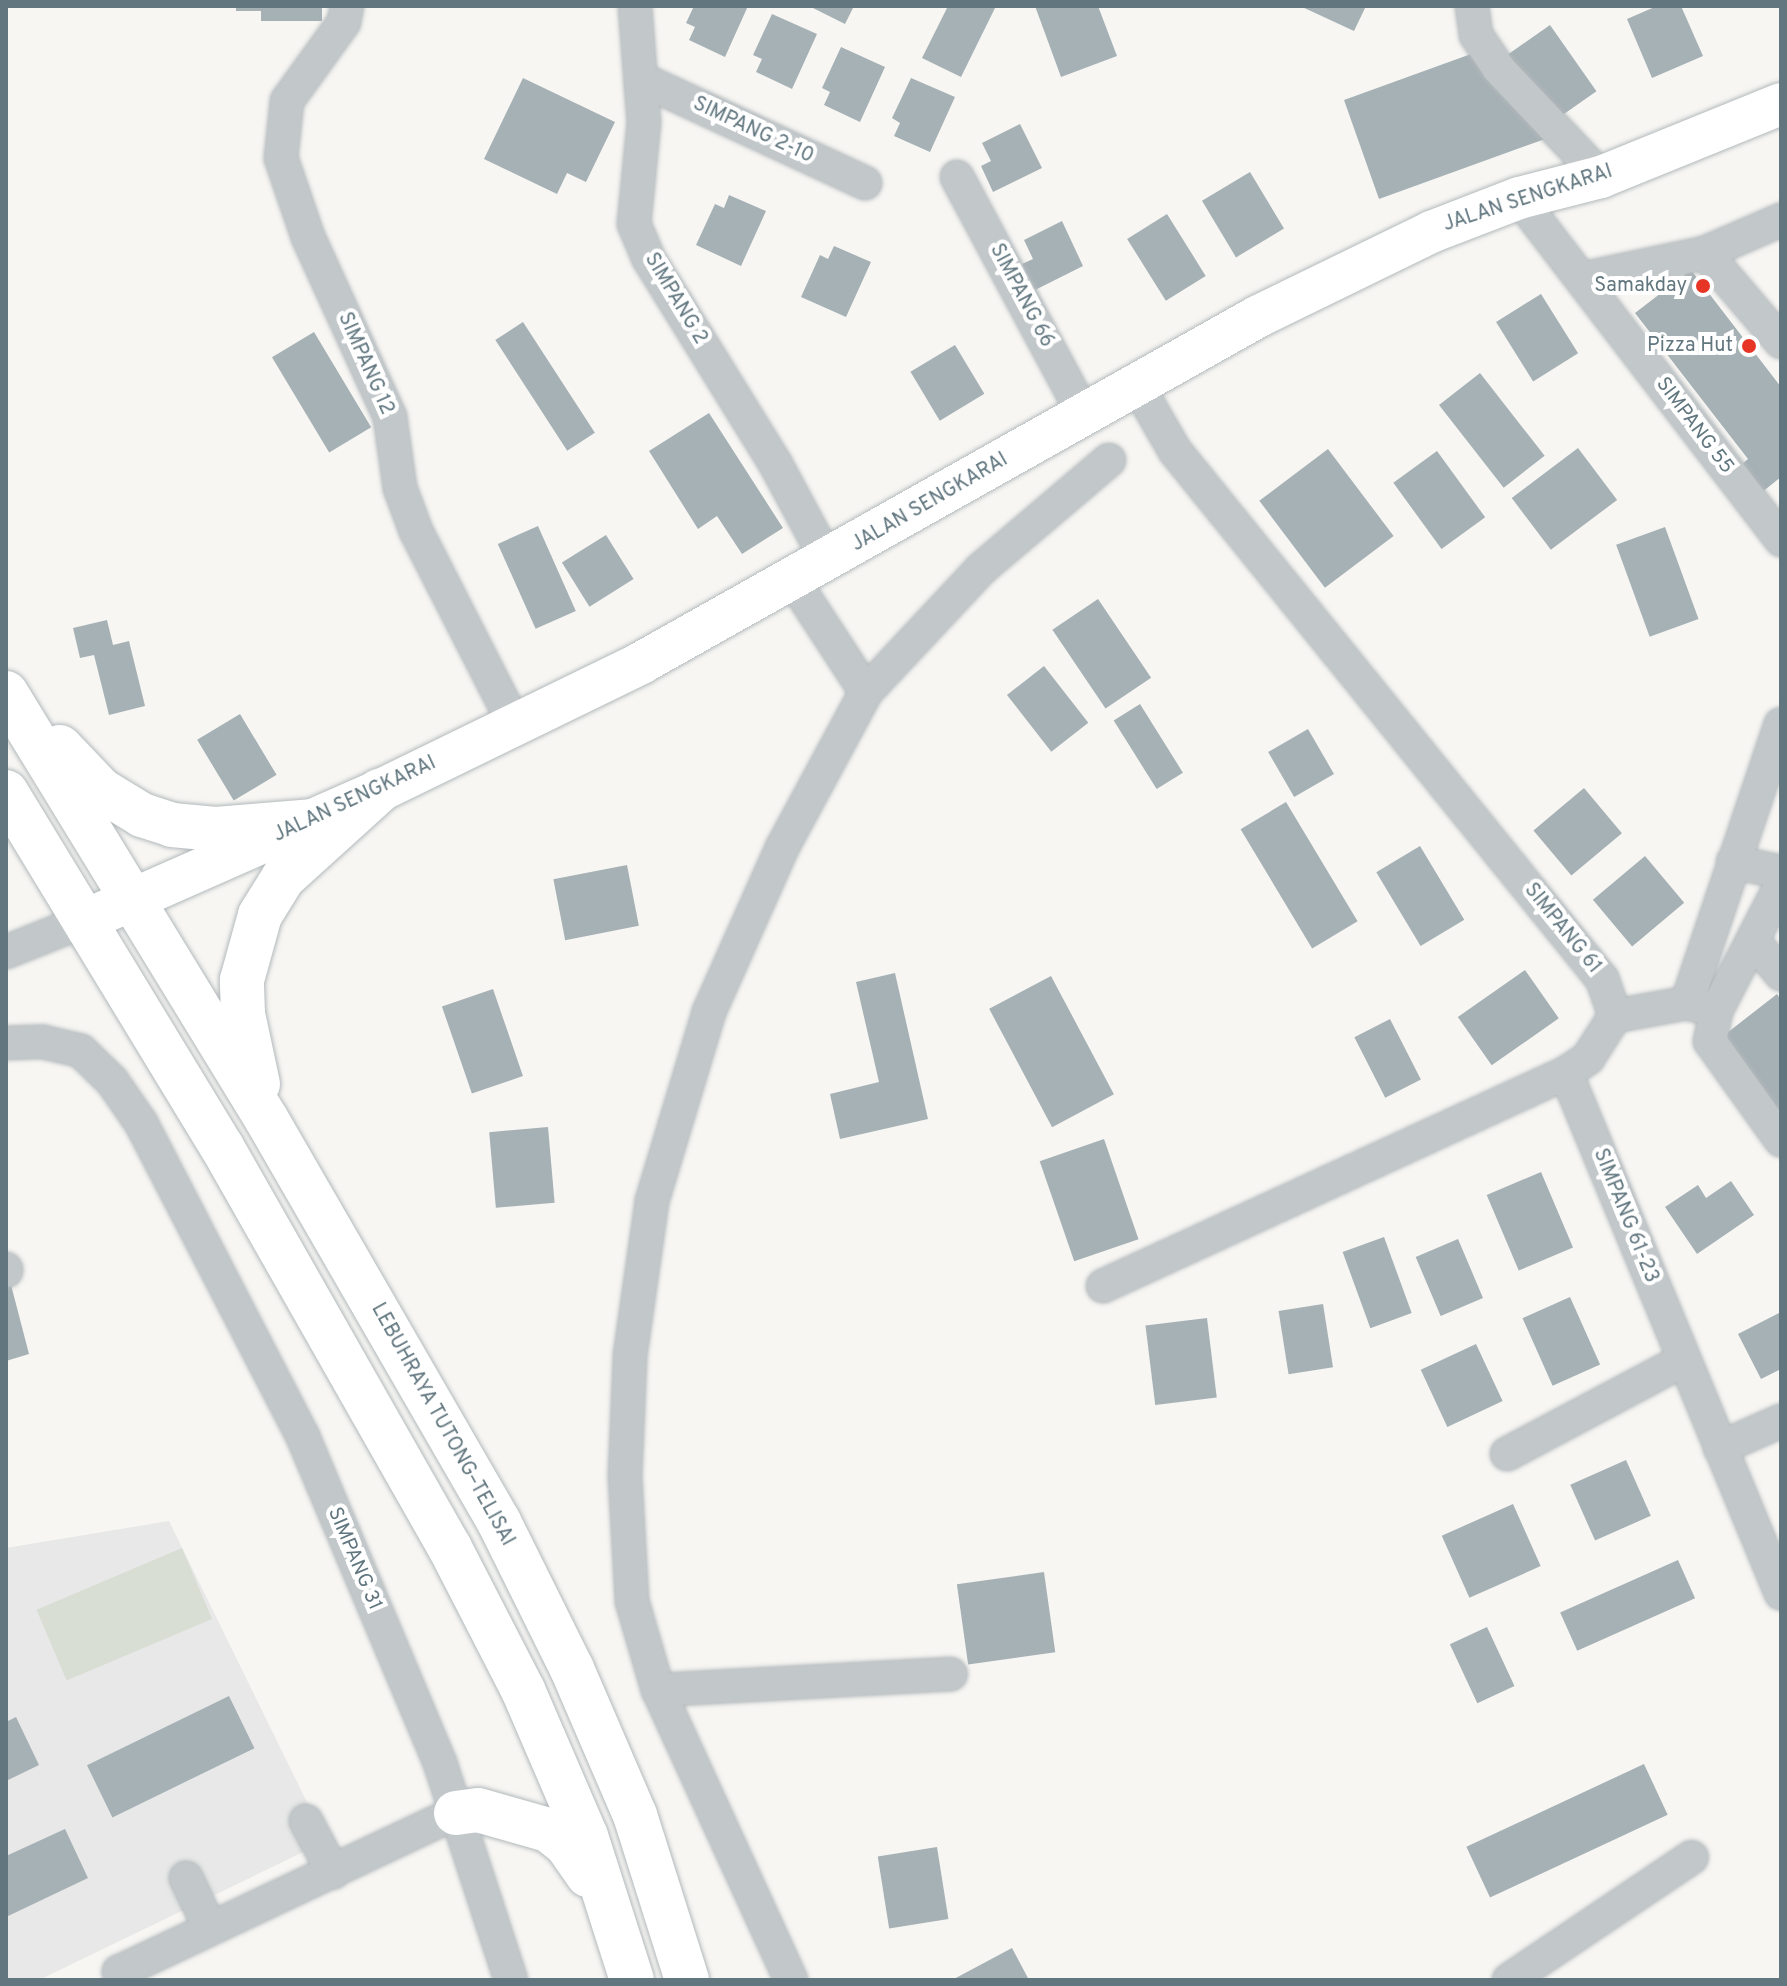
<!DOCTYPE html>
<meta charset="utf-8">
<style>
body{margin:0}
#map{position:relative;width:1787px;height:1986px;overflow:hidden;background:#f7f6f3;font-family:Overpass,sans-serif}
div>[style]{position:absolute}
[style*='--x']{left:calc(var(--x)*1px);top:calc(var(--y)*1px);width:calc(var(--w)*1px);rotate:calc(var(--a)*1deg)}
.built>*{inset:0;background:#e7e8e7}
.green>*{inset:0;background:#d9ded4;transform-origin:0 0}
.building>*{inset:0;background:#a6b1b5;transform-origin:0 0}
.roads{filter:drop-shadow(0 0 2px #b3b9bc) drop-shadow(0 0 2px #b3b9bc)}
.minor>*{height:32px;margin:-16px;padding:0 16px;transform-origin:16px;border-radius:16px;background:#c2c7c9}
.major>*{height:42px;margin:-21px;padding:0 21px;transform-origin:21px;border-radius:21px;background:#fff}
.highway>*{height:44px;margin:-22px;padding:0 22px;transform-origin:22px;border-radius:22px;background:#fff}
.dots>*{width:22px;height:22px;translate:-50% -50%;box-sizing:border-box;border:4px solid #fff;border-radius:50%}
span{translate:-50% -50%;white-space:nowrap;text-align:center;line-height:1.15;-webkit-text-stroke:8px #fff;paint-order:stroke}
.street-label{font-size:20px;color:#61767f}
.poi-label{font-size:20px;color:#61767f}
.right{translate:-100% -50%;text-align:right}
.frame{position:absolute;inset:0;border:8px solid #61767f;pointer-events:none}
</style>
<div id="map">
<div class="built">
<div style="clip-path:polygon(169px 1521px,326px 1841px,39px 1980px,6px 1980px,6px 1548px)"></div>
</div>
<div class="green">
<div style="left:182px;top:1548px;width:77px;height:158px;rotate:67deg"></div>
</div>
<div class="building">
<div style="clip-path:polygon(236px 6px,322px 6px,322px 21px,261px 21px,261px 11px,236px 11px)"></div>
<div style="clip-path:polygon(694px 6px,748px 6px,725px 57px,689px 40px,695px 27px,686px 23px)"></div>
<div style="clip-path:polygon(809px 6px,854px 6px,845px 24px)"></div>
<div style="clip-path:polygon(948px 6px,996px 6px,961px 77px,922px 58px)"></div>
<div style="clip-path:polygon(1035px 6px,1098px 6px,1117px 56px,1061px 77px)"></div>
<div style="clip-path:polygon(1300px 6px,1366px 6px,1354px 31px)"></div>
<div style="clip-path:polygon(1657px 6px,1681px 6px,1703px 56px,1652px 78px,1627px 19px)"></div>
<div style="clip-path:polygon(772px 14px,817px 34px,792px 89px,756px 72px,762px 59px,753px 55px)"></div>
<div style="left:1550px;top:25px;width:81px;height:51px;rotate:55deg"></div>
<div style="clip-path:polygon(841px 47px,885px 67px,860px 122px,824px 105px,830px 92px,822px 88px)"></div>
<div style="clip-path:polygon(1471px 54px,1545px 139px,1379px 199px,1344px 100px)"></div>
<div style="clip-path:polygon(523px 78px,615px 122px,586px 182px,567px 173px,557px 194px,484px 159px)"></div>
<div style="clip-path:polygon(911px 78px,955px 97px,930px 152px,894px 136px,900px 123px,892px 118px)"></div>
<div style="clip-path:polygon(1020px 124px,1042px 168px,993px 192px,981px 166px,991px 161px,982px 143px)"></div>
<div style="left:1250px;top:172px;width:66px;height:56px;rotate:59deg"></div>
<div style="clip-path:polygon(729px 195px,766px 211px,741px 266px,696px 245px,715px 204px,724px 208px)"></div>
<div style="left:1167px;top:214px;width:73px;height:47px;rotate:58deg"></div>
<div style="clip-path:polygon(1062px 221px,1083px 266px,1035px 290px,1022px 264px,1033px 259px,1024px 240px)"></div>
<div style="clip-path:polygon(834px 246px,871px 262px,846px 317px,801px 297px,820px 255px,828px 259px)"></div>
<div style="clip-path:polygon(1691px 270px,1781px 387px,1781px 477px,1761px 493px,1740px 466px,1748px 459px,1635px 313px)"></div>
<div style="left:1541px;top:294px;width:70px;height:53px;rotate:58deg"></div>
<div style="left:523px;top:322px;width:132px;height:33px;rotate:57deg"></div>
<div style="left:314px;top:332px;width:111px;height:49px;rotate:59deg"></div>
<div style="left:955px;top:345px;width:57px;height:52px;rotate:59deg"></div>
<div style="left:1480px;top:373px;width:105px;height:52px;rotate:52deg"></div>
<div style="clip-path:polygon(709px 413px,783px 528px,742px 554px,717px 516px,698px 529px,649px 451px)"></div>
<div style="left:1578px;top:448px;width:65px;height:83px;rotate:53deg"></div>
<div style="left:1328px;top:449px;width:109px;height:86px;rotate:53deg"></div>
<div style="left:1437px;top:451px;width:82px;height:54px;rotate:54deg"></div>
<div style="left:538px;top:526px;width:93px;height:44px;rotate:66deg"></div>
<div style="left:1665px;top:527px;width:98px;height:52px;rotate:70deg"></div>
<div style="left:606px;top:535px;width:52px;height:52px;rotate:58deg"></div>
<div style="left:1098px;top:599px;width:95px;height:55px;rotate:56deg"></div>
<div style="clip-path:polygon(107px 620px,113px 645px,129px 641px,145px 706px,109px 715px,94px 655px,80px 658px,73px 628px)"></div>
<div style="left:1044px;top:666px;width:72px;height:47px;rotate:52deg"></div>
<div style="left:1140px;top:704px;width:81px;height:31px;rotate:58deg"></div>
<div style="left:240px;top:714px;width:71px;height:50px;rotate:59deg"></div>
<div style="left:1308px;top:729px;width:52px;height:46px;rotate:60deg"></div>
<div style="left:1584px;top:788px;width:59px;height:66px;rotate:50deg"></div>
<div style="left:1286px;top:802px;width:139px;height:53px;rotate:59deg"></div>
<div style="left:1420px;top:846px;width:86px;height:51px;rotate:59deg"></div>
<div style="left:1645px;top:856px;width:61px;height:68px;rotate:50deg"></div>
<div style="left:627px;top:865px;width:62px;height:75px;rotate:79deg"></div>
<div style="left:1525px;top:970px;width:59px;height:82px;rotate:55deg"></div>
<div style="clip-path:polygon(895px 973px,928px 1119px,840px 1139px,830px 1094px,879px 1082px,856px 982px)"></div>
<div style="left:1051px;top:976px;width:134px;height:70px;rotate:62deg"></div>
<div style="left:493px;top:989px;width:92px;height:54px;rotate:71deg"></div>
<div style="clip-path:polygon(1777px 994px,1781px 1000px,1781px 1120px,1718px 1040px)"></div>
<div style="left:1390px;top:1019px;width:68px;height:40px;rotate:63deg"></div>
<div style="left:548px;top:1127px;width:76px;height:59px;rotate:85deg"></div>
<div style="left:1104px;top:1139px;width:106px;height:68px;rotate:71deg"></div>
<div style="left:1541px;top:1172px;width:82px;height:59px;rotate:67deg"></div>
<div style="clip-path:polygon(1731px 1181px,1754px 1215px,1697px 1254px,1665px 1207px,1698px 1185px,1706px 1198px)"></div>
<div style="left:1384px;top:1237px;width:81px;height:44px;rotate:70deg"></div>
<div style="left:1458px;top:1239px;width:64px;height:46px;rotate:67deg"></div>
<div style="clip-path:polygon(10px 1281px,29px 1354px,6px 1361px,6px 1282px)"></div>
<div style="left:1570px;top:1297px;width:74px;height:52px;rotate:66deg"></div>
<div style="left:1323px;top:1304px;width:64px;height:45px;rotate:81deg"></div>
<div style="clip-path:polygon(1781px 1312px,1781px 1369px,1761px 1379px,1738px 1334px)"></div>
<div style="left:1207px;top:1318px;width:80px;height:62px;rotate:83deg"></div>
<div style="left:1476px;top:1344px;width:63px;height:61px;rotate:65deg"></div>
<div style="left:1626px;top:1460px;width:61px;height:61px;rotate:66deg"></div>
<div style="left:1513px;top:1504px;width:68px;height:78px;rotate:66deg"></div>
<div style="left:1678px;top:1560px;width:42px;height:129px;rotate:66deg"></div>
<div style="left:1044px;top:1572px;width:81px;height:88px;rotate:82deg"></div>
<div style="left:1487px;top:1627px;width:65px;height:41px;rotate:65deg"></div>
<div style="left:229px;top:1696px;width:58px;height:158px;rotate:64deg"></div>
<div style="clip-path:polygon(16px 1717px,39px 1765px,6px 1781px,6px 1722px)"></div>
<div style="left:1644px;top:1764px;width:56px;height:196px;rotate:65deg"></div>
<div style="clip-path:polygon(65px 1829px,88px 1878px,6px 1917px,6px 1856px)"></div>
<div style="left:937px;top:1847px;width:73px;height:60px;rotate:81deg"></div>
<div style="clip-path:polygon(1012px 1948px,1029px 1980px,952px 1980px)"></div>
</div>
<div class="roads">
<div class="minor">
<div style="--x:347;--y:6;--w:16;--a:101"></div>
<div style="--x:344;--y:22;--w:97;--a:125.8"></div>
<div style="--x:287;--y:101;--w:57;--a:96"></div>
<div style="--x:281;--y:158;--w:83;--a:71.1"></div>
<div style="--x:308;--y:237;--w:198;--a:65.5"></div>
<div style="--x:390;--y:417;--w:72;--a:82"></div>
<div style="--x:400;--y:488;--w:46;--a:69.6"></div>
<div style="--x:416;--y:531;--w:218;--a:63"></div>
<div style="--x:635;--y:6;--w:116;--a:85.6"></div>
<div style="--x:644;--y:122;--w:102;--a:95.6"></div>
<div style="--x:634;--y:224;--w:38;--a:67"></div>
<div style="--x:649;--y:259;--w:240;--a:58.3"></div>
<div style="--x:775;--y:463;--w:112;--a:61.8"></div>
<div style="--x:1472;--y:6;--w:29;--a:82"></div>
<div style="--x:1476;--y:35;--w:40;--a:56"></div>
<div style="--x:1498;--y:68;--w:150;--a:46.6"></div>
<div style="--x:641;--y:79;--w:247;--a:24.9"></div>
<div style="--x:957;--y:177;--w:270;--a:61.9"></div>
<div style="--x:1519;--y:198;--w:431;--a:52.5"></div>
<div style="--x:1705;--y:253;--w:83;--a:-23.5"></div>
<div style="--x:1582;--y:279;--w:126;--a:-11.9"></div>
<div style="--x:1705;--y:253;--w:117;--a:49.5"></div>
<div style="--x:866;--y:692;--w:168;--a:-46.9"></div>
<div style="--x:981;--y:569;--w:168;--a:-40.4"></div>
<div style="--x:1733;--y:862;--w:49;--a:11.8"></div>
<div style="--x:1754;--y:942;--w:42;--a:49.8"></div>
<div style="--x:6;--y:952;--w:86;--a:-21.8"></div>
<div style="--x:1687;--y:1003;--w:294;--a:-71.4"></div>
<div style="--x:1716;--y:1011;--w:31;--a:101"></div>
<div style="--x:1710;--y:1041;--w:122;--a:54.4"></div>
<div style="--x:1615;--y:1016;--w:73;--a:-10.2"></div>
<div style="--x:1687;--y:1003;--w:30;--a:15"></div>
<div style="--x:1716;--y:1011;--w:142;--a:-62.7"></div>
<div style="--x:6;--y:1043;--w:37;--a:-2"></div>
<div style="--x:43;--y:1042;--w:39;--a:13"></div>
<div style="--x:81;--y:1051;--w:43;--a:44.1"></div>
<div style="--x:112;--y:1081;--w:51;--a:55.4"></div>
<div style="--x:141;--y:1123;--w:353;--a:62.7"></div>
<div style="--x:303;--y:1437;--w:354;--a:67.2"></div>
<div style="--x:440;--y:1763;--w:228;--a:71.9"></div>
<div style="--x:1566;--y:1073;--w:563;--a:67.54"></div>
<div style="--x:6;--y:1269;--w:2;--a:90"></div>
<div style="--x:1103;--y:1286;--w:510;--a:-24.7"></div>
<div style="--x:1566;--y:1073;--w:27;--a:-34"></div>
<div style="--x:1588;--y:1058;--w:50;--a:-57.3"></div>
<div style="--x:1615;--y:1016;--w:39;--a:-109"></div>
<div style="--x:1602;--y:979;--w:679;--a:-128.96"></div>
<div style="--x:1175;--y:451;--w:76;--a:-119.9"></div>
<div style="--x:1720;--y:1448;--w:67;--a:-23.9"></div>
<div style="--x:1507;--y:1454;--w:200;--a:-28"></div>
<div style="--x:658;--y:1690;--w:293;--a:-3.1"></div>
<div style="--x:306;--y:1821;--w:58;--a:62.1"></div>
<div style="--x:186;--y:1878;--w:55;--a:64.4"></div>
<div style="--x:122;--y:1980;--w:9;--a:-111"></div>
<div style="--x:119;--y:1972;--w:373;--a:-25.3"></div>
<div style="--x:791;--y:1980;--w:319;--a:-114.6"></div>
<div style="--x:658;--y:1690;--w:93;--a:-106.3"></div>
<div style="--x:632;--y:1601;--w:124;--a:-93.2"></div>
<div style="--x:625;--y:1477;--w:121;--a:-87.6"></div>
<div style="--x:630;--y:1356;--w:157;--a:-81.9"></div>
<div style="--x:652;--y:1201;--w:197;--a:-73.2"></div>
<div style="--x:709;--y:1012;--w:180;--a:-66"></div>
<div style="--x:782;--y:848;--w:177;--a:-61.7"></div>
<div style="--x:866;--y:692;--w:134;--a:-123.1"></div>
<div style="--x:1509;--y:1980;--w:220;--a:-33.9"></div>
</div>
<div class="major">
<div style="--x:86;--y:920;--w:320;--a:-23.8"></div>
<div style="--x:379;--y:791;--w:292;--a:-26"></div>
<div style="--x:641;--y:663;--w:707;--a:-29.32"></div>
<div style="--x:1257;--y:317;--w:194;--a:-26"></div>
<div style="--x:1431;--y:232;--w:94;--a:-21.1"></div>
<div style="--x:1519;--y:198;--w:85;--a:-14.4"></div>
<div style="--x:1601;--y:177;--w:194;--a:-22.1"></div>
</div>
<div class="highway">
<div style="--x:6;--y:693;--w:500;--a:58.57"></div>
<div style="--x:267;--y:1120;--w:464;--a:60"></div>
<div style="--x:499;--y:1522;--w:164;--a:63.6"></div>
<div style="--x:572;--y:1669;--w:159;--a:66.7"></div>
<div style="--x:635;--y:1815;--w:173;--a:72.5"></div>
<div style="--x:60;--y:747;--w:59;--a:46.4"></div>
<div style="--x:101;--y:790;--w:48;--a:31.4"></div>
<div style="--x:142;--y:815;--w:32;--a:18"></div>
<div style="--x:172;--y:825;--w:44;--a:5.2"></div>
<div style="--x:216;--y:829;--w:95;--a:-4.8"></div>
<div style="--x:6;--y:792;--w:416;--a:58.7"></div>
<div style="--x:222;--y:1147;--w:461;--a:60.4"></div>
<div style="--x:450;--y:1548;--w:160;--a:62.8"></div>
<div style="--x:523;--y:1690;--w:159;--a:66.7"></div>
<div style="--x:586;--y:1836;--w:151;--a:72.3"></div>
<div style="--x:258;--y:1084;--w:72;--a:-102.1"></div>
<div style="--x:243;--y:1014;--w:34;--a:-92"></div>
<div style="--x:242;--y:980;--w:67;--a:-74.5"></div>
<div style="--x:260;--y:915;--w:44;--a:-58.1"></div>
<div style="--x:283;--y:878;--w:130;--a:-42.2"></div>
<div style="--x:456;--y:1813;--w:22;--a:-8"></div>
<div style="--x:478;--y:1810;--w:73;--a:15.9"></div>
<div style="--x:548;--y:1830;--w:23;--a:38"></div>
<div style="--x:566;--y:1844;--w:38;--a:55"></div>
</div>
</div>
<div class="dots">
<div style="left:1703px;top:286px;background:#e63524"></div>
<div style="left:1749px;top:346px;background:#e63524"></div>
</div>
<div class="street-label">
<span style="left:753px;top:131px;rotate:25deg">SIMPANG 2-10</span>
<span style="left:1528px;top:199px;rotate:-18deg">JALAN SENGKARAI</span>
<span style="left:1021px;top:296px;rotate:62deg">SIMPANG 66</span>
<span style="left:675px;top:299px;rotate:59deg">SIMPANG 2</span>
<span style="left:365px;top:364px;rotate:66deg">SIMPANG 12</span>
<span style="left:1694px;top:426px;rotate:53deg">SIMPANG 55</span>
<span style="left:930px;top:503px;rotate:-30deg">JALAN SENGKARAI</span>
<span style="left:355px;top:800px;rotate:-25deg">JALAN SENGKARAI</span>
<span style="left:1562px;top:929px;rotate:51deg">SIMPANG 61</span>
<span style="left:1625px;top:1216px;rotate:68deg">SIMPANG 61-23</span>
<span style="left:442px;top:1425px;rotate:61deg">LEBUHRAYA TUTONG–TELISAI</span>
<span style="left:354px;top:1559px;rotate:67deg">SIMPANG 31</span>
</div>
<div class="poi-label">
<span class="right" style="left:1687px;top:286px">Samakday</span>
<span class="right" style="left:1733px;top:346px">Pizza Hut</span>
</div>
<div class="frame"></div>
</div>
